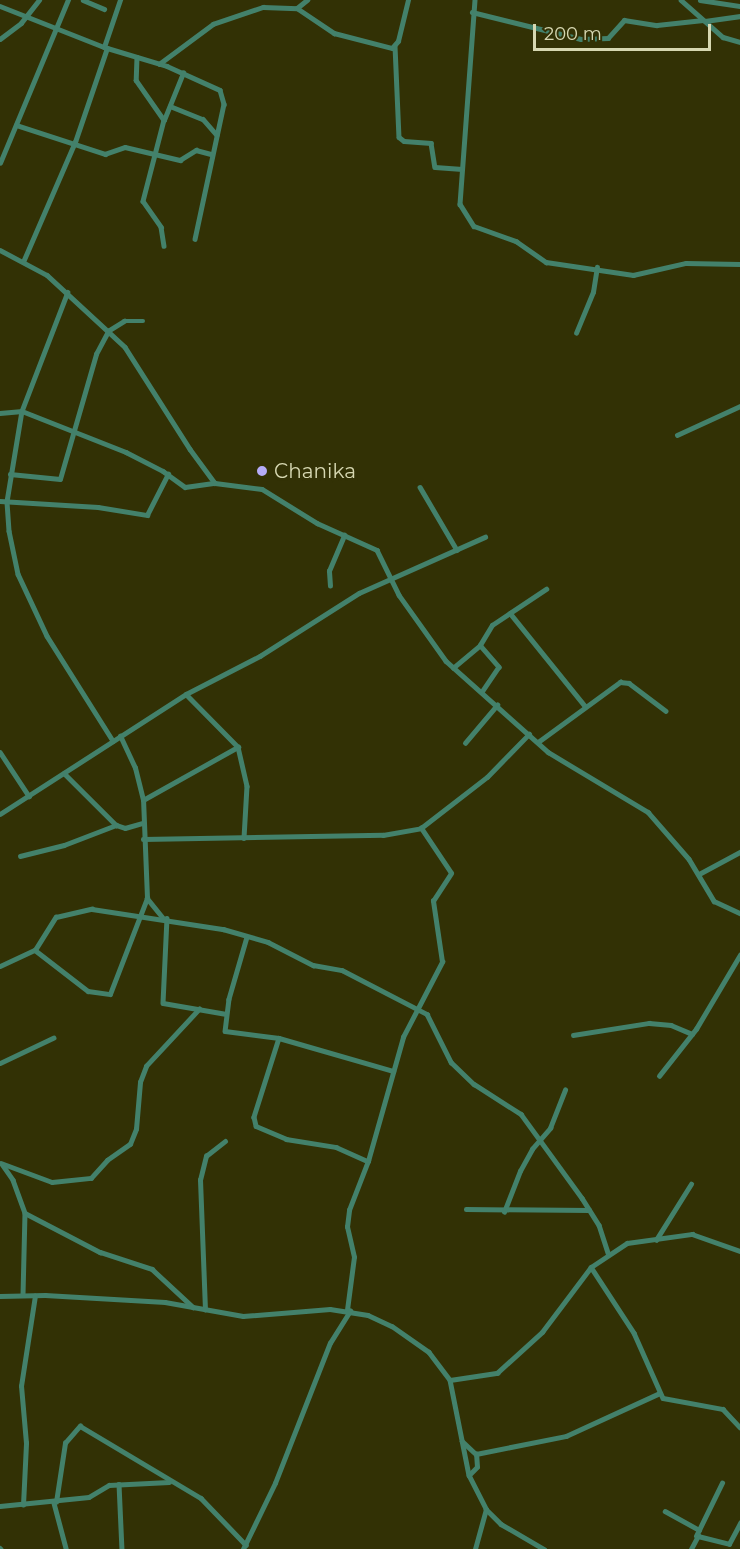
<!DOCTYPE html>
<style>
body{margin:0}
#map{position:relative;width:740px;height:1549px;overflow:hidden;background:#323105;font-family:Montserrat,sans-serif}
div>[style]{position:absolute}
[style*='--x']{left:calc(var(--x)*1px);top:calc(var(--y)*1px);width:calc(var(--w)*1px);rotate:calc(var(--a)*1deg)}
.street>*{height:4.5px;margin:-2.25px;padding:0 2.25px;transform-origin:2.25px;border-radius:2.25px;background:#43816b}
.dots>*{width:16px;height:16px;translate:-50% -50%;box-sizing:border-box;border:3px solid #323105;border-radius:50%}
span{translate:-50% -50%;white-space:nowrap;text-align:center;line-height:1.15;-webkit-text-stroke:6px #323105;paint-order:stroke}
.poi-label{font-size:20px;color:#d6d7b1}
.left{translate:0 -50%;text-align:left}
.scale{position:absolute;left:533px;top:24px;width:178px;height:27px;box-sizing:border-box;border:3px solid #d6d7b1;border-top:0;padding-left:8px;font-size:18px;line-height:21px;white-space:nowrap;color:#d6d7b1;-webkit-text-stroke:4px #323105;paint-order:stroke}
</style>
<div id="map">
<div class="street">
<div style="--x:83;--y:0;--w:23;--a:23"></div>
<div style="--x:475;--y:0;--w:205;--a:94.2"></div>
<div style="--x:460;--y:204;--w:26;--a:58"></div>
<div style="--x:474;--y:226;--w:45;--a:19.7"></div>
<div style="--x:516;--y:241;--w:37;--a:35"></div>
<div style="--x:546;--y:262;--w:88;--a:8.5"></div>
<div style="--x:633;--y:275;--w:54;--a:-12.8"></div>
<div style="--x:686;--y:263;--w:54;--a:1.1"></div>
<div style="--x:681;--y:0;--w:56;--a:41.4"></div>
<div style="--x:723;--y:37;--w:18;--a:16"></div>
<div style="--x:700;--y:0;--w:40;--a:8.5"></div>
<div style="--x:0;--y:6;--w:112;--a:21.5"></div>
<div style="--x:104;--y:47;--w:66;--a:16.8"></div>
<div style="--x:167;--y:66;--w:58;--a:24.4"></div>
<div style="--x:220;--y:90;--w:15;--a:74"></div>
<div style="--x:224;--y:104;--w:138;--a:102.1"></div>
<div style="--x:297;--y:8;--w:13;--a:-39"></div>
<div style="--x:472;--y:12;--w:112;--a:13.9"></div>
<div style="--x:581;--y:39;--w:27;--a:-2"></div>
<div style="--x:608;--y:38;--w:24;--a:-48"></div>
<div style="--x:624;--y:20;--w:33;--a:9"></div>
<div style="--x:657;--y:25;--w:46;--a:-6.2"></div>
<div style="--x:705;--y:21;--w:35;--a:-8"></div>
<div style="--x:0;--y:39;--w:26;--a:-37"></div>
<div style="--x:21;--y:23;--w:29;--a:-52"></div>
<div style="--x:395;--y:46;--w:91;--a:87.5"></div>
<div style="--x:399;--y:137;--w:6;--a:39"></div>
<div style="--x:404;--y:141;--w:27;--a:4"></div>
<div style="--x:431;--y:143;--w:24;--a:81"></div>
<div style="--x:435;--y:167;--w:27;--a:4"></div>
<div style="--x:104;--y:47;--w:50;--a:-71.2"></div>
<div style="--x:137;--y:57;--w:23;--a:92"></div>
<div style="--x:136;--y:80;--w:49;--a:55"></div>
<div style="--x:164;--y:120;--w:84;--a:104.5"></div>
<div style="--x:143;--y:201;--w:32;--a:55"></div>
<div style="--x:161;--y:227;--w:19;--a:81"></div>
<div style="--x:159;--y:64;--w:67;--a:-36.5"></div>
<div style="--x:213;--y:24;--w:53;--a:-18.8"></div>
<div style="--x:263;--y:7;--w:34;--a:2"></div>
<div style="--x:297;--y:8;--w:45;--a:34"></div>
<div style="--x:334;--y:33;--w:60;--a:14.5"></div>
<div style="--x:392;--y:48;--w:9;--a:-49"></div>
<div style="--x:398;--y:41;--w:42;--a:-76.3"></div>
<div style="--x:170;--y:106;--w:35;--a:22"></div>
<div style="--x:203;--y:119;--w:21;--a:49"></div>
<div style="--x:164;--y:120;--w:51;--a:-68"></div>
<div style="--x:16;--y:125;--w:94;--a:18"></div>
<div style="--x:105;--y:154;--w:21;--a:-19"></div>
<div style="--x:125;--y:147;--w:57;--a:13.3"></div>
<div style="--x:180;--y:160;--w:19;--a:-32"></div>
<div style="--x:196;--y:150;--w:16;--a:15"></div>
<div style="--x:0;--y:163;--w:177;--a:-67.4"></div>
<div style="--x:0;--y:250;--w:53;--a:28"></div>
<div style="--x:47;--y:275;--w:106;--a:42.7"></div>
<div style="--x:125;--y:347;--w:121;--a:57.5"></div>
<div style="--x:190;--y:449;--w:42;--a:53.7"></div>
<div style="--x:215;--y:483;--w:47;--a:7.3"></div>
<div style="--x:262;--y:489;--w:65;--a:31.7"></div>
<div style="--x:317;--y:523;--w:66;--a:24.2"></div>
<div style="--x:377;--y:550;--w:50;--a:63.9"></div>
<div style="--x:399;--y:595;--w:81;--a:54.5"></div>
<div style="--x:446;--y:661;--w:137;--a:41.7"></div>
<div style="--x:548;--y:752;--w:117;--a:31"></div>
<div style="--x:648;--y:812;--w:62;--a:48.9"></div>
<div style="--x:689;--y:859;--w:49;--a:59.2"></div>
<div style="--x:714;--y:901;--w:29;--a:25"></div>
<div style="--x:23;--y:262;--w:131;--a:-66.6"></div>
<div style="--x:75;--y:142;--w:99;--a:-71.2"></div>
<div style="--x:68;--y:292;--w:128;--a:111.1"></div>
<div style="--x:22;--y:411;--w:92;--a:99.4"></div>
<div style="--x:7;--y:502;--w:29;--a:86"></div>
<div style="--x:9;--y:531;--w:44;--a:78.2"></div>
<div style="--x:18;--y:574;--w:68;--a:64.9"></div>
<div style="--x:47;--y:636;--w:124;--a:57.8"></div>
<div style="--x:576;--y:333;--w:44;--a:-67.5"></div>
<div style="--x:593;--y:292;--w:25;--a:-81"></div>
<div style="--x:0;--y:413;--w:22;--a:-5"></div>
<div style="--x:22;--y:411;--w:112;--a:21.5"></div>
<div style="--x:126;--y:452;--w:42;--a:27.2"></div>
<div style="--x:163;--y:471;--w:27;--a:36"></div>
<div style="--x:185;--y:487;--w:30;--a:-8"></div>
<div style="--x:677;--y:435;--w:69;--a:-24.7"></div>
<div style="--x:10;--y:474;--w:50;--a:5.7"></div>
<div style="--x:60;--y:479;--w:130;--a:-73.9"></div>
<div style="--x:96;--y:354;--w:26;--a:-62"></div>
<div style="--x:108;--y:331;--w:19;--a:-32"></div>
<div style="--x:124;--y:321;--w:19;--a:0"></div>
<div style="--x:420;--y:487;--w:73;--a:59.6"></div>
<div style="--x:0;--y:501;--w:98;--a:3.5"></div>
<div style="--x:98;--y:507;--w:50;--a:9.3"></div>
<div style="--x:147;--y:515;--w:46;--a:-62.9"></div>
<div style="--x:330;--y:586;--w:15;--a:-94"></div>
<div style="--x:329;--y:571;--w:39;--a:-67"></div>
<div style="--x:510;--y:613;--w:119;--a:51.1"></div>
<div style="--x:480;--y:645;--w:29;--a:49"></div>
<div style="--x:499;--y:667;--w:30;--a:124"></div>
<div style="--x:453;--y:668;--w:35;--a:-40"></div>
<div style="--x:480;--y:645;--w:23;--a:-59"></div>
<div style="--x:492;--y:625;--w:65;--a:-33.7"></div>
<div style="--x:186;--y:694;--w:74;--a:45.5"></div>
<div style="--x:238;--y:747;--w:40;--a:77"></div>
<div style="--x:247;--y:786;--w:52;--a:93.3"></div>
<div style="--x:538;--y:742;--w:102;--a:-36.2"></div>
<div style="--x:620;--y:682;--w:9;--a:6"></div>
<div style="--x:629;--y:683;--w:46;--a:37.1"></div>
<div style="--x:465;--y:743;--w:50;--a:-49.9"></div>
<div style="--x:0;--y:752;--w:53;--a:56.6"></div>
<div style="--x:64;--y:773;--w:74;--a:45"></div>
<div style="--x:116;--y:825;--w:9;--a:18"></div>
<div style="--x:125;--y:828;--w:19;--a:-16"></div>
<div style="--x:143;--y:800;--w:109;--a:-29.2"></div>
<div style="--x:0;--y:814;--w:221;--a:-32.8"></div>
<div style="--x:186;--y:694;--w:83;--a:-27.2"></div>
<div style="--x:260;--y:656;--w:117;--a:-32.5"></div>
<div style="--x:359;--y:593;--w:138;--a:-24"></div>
<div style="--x:143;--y:839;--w:240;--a:-1"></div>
<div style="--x:383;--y:835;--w:39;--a:-10"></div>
<div style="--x:421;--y:828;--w:83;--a:-37.7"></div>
<div style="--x:487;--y:777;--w:60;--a:-45.7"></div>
<div style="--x:20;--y:856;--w:45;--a:-14"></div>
<div style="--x:64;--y:845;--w:56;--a:-21"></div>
<div style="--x:699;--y:874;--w:47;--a:-28.2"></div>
<div style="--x:147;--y:898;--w:26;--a:51"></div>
<div style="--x:167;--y:918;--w:85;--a:92.7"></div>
<div style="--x:163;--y:1003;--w:64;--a:9.9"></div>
<div style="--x:247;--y:937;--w:65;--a:106.2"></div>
<div style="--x:229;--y:999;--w:32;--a:97"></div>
<div style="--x:225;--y:1031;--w:54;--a:7.4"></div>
<div style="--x:279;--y:1038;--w:119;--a:16.1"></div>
<div style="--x:35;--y:950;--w:67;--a:37.7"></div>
<div style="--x:88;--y:991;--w:22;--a:8"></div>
<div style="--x:110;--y:994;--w:103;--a:-68.9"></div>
<div style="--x:147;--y:898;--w:98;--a:-92.3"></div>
<div style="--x:143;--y:800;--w:33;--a:-104"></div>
<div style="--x:135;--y:768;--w:35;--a:-115"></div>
<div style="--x:0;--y:966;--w:38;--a:-25"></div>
<div style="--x:35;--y:950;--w:39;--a:-58"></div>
<div style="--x:56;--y:917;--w:37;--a:-13"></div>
<div style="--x:92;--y:909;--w:133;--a:8.7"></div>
<div style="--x:223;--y:929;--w:47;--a:16.1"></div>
<div style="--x:268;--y:942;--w:51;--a:27.1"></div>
<div style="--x:313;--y:965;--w:29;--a:10"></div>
<div style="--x:342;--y:970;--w:96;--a:27.4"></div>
<div style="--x:427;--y:1014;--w:54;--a:63.4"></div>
<div style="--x:451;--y:1062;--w:32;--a:44"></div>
<div style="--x:474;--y:1084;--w:56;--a:32.6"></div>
<div style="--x:521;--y:1114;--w:104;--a:54"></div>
<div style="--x:582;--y:1198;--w:32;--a:58"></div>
<div style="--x:599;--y:1225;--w:29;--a:72"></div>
<div style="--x:573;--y:1035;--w:77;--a:-9"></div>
<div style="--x:649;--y:1023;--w:22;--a:5"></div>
<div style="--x:671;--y:1025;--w:23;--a:23"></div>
<div style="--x:279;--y:1038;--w:83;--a:107.6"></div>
<div style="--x:254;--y:1117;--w:9;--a:77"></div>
<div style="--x:256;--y:1126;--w:33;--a:23"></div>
<div style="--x:286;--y:1139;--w:51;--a:9.1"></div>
<div style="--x:336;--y:1147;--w:35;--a:24"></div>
<div style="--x:0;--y:1063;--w:59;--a:-25.3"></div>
<div style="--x:659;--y:1076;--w:60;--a:-51.8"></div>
<div style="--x:696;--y:1029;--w:86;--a:-59.3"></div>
<div style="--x:1;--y:1163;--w:54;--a:20.4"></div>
<div style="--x:52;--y:1182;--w:39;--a:-6"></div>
<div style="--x:91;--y:1178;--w:24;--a:-48"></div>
<div style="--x:107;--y:1160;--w:28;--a:-35"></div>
<div style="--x:130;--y:1144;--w:16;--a:-68"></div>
<div style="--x:136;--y:1129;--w:47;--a:-85.1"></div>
<div style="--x:140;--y:1082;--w:17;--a:-69"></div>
<div style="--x:146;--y:1066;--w:78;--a:-47.1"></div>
<div style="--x:2;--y:1164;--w:19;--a:55"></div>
<div style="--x:13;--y:1180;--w:35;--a:70"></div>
<div style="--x:25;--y:1213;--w:82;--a:91.4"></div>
<div style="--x:466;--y:1209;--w:123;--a:0.5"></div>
<div style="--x:504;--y:1212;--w:44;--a:-68.7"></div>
<div style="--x:520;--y:1171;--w:25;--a:-61"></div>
<div style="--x:532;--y:1149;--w:28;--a:-49"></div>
<div style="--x:550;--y:1128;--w:41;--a:-68.5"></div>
<div style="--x:25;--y:1213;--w:85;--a:27.5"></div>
<div style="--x:100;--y:1252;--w:55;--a:18.1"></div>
<div style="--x:152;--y:1269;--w:56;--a:42.8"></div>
<div style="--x:656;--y:1240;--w:66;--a:-58"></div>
<div style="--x:591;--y:1267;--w:79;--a:56.9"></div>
<div style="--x:634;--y:1333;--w:71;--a:66"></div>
<div style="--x:663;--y:1398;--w:61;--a:10.4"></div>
<div style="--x:723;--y:1409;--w:25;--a:47"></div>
<div style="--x:0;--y:1296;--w:45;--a:-1.3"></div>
<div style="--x:45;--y:1295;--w:120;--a:3.3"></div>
<div style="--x:165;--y:1302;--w:79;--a:10.2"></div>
<div style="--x:243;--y:1316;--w:87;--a:-4.6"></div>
<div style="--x:330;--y:1309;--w:38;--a:9"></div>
<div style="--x:368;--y:1315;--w:26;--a:25"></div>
<div style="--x:392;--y:1326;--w:45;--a:35.1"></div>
<div style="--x:429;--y:1352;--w:35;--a:53"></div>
<div style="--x:450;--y:1380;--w:97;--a:78.7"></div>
<div style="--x:469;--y:1475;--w:38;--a:63"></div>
<div style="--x:486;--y:1509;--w:21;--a:45"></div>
<div style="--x:501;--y:1524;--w:50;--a:30.2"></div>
<div style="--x:205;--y:1310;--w:130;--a:-92.2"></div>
<div style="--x:200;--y:1180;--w:25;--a:-76"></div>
<div style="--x:206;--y:1156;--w:24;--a:-38"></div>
<div style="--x:347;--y:1310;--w:53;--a:-82.5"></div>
<div style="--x:354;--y:1257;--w:31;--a:-103"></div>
<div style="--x:347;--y:1227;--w:17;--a:-83"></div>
<div style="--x:349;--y:1210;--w:53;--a:-68.8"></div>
<div style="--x:368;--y:1161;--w:129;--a:-74.2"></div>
<div style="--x:403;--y:1037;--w:85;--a:-62.5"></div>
<div style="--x:442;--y:962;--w:62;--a:-98.4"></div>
<div style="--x:433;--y:901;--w:33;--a:-57"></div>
<div style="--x:451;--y:873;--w:54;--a:-123.7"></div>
<div style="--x:450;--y:1380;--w:48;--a:-8.5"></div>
<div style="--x:497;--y:1373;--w:61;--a:-42.3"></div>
<div style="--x:542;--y:1332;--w:81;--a:-53"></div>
<div style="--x:591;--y:1267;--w:43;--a:-33.7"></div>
<div style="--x:627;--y:1243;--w:66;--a:-7.9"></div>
<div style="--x:692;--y:1234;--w:51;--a:19.5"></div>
<div style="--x:462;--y:1441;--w:19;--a:43"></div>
<div style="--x:476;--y:1454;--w:92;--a:-11.3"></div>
<div style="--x:566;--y:1436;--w:103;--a:-24.6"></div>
<div style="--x:469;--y:1475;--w:11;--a:-45"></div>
<div style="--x:477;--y:1467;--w:13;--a:-94"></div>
<div style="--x:119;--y:1484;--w:65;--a:87.4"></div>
<div style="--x:56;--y:1502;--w:60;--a:-81.3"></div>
<div style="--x:65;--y:1443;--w:23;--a:-49"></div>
<div style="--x:80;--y:1426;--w:141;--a:30.8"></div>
<div style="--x:201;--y:1498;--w:65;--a:46.2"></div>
<div style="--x:54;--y:1503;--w:47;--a:75.1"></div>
<div style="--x:23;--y:1505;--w:62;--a:-87.2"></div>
<div style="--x:26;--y:1443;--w:57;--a:-95"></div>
<div style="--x:21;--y:1386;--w:91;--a:-81.2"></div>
<div style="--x:0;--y:1506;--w:89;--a:-5.8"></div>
<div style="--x:89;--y:1497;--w:23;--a:-31"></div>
<div style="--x:109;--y:1485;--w:60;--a:-2.9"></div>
<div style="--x:665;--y:1511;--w:39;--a:29"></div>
<div style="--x:696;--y:1536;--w:59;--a:-63.9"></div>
<div style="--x:0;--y:1548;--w:1;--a:45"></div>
<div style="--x:243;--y:1549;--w:73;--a:-64.1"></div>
<div style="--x:275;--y:1483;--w:150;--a:-68.6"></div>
<div style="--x:330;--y:1343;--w:38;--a:-58"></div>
<div style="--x:475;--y:1549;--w:41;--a:-74.6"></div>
<div style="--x:691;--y:1549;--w:15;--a:-62"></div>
<div style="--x:698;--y:1536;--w:32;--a:14"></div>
<div style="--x:729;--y:1544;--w:24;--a:-62"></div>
</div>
<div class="dots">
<div style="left:262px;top:471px;background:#b5acf8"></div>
</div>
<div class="poi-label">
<span class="left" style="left:274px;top:471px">Chanika</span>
</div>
<div class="scale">200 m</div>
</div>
